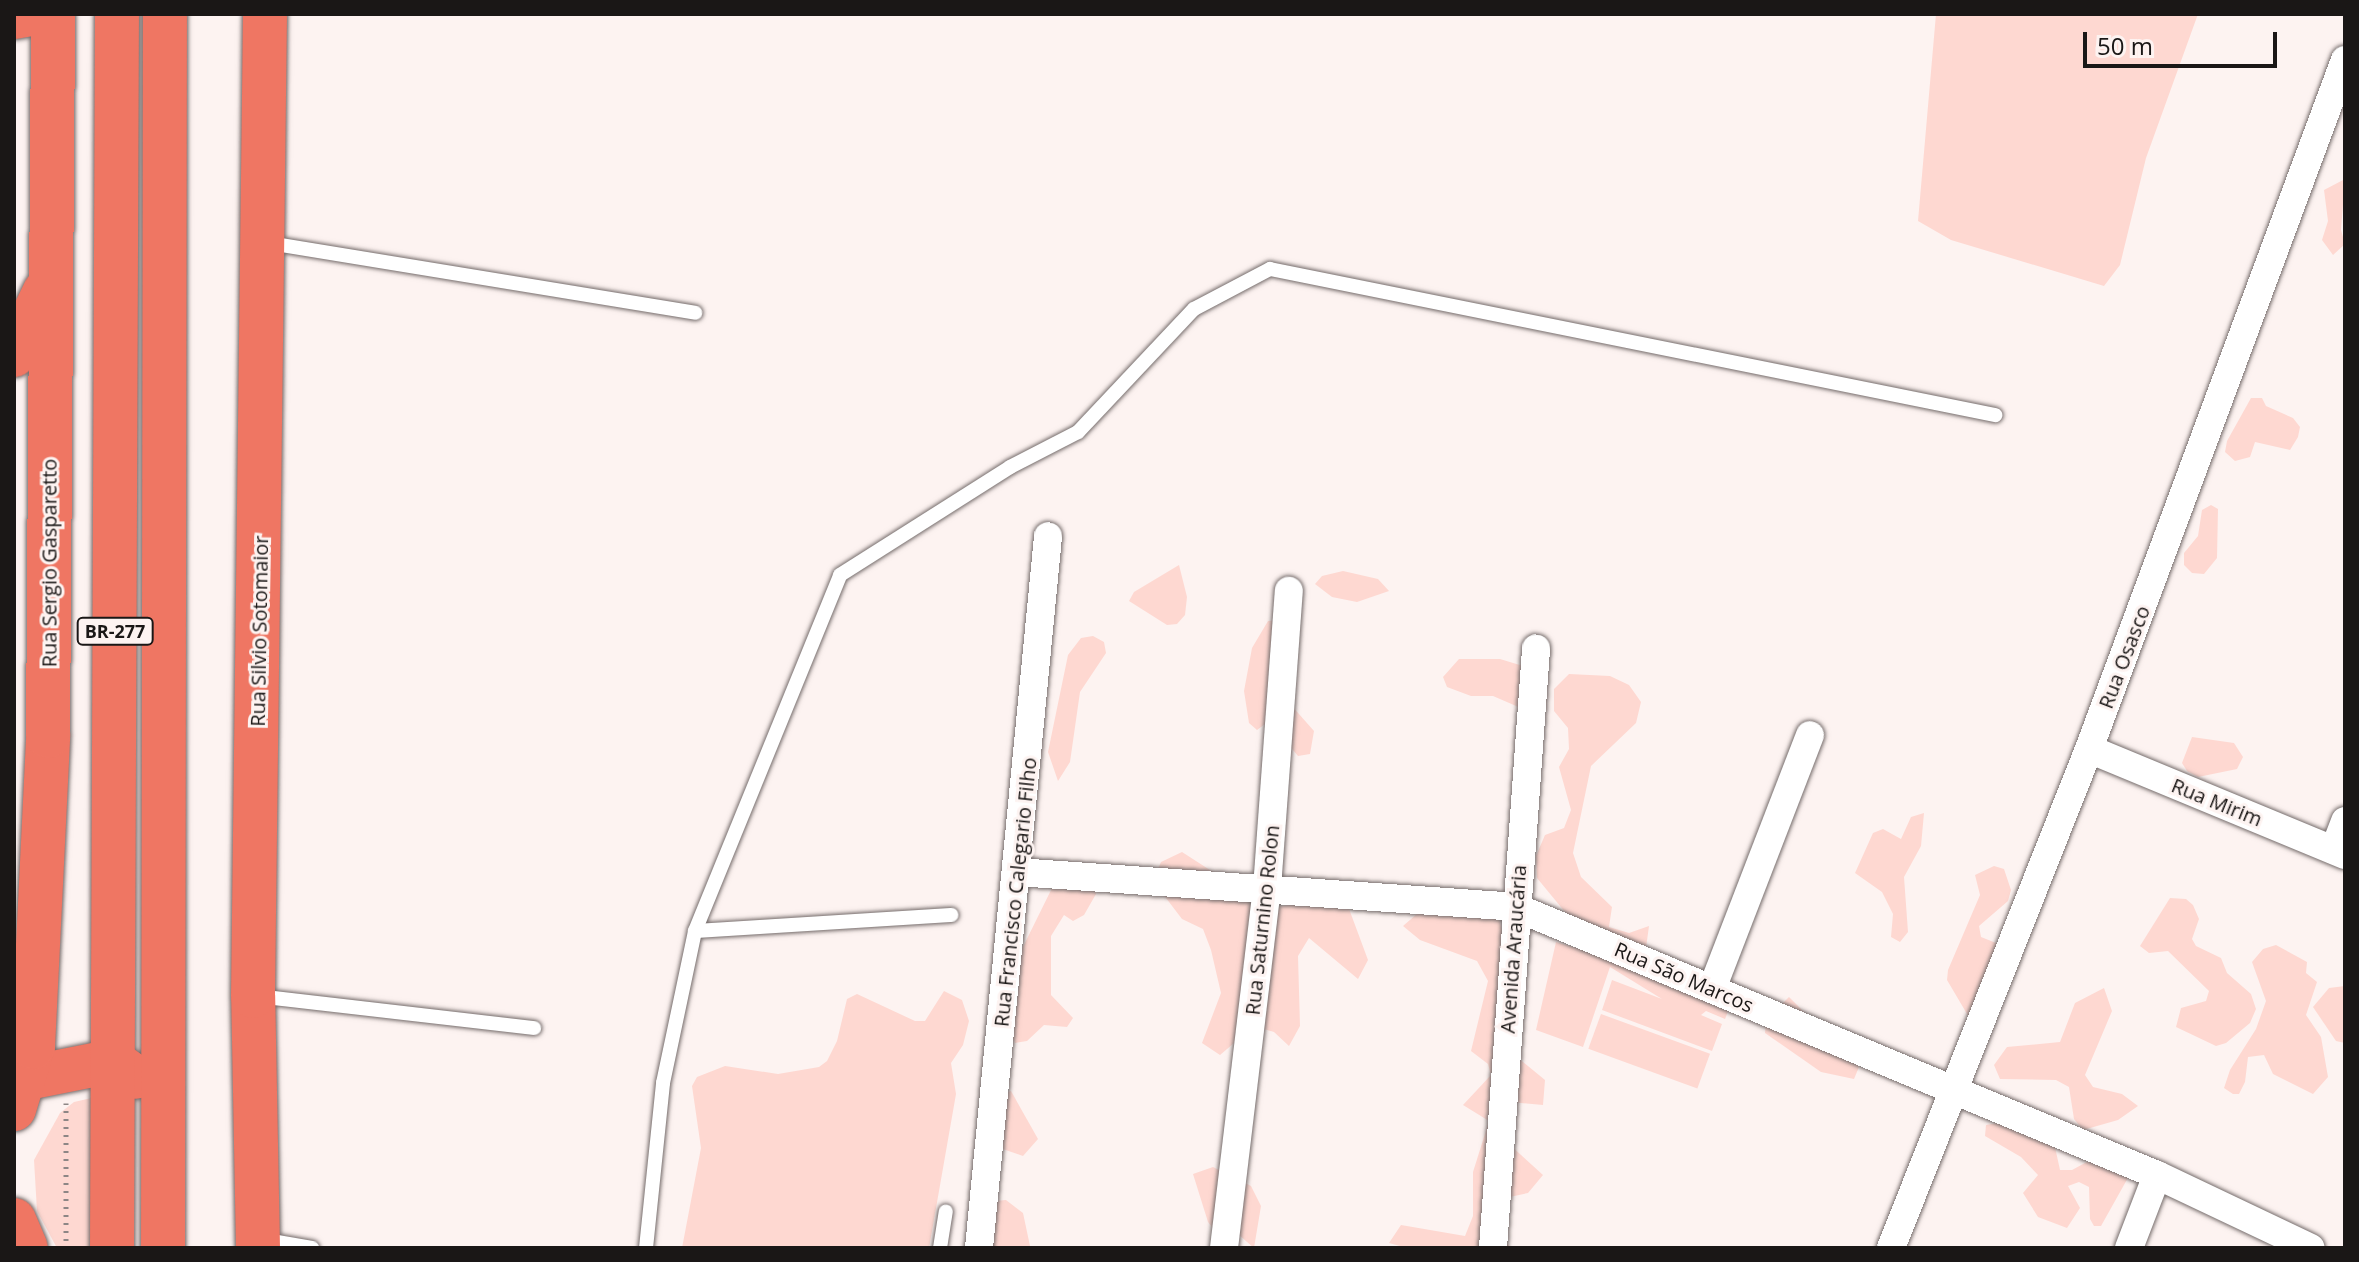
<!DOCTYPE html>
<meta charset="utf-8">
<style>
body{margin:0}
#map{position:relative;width:2359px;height:1262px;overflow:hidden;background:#fdf3f1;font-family:"Open Sans",sans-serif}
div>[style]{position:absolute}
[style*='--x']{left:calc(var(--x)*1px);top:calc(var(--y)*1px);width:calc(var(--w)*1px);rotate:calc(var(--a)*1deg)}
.green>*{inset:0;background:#fed8d1;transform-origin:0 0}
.path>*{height:5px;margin-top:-2.5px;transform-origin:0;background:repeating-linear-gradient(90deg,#8d8685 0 2px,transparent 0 8px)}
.roads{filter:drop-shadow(0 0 2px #756c6b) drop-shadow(0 0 2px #756c6b)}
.lane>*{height:14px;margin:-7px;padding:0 7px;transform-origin:7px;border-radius:7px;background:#fff}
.street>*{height:28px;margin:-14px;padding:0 14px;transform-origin:14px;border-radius:14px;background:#fff}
.highway>*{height:44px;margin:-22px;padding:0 22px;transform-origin:22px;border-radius:22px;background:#ef7663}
span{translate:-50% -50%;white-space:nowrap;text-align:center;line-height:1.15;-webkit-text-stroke:6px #fdf3f1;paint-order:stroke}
.shield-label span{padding:2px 6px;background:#fdf3f1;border:2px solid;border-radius:6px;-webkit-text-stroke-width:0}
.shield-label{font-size:18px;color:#1a1716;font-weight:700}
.street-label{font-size:20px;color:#1a1716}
.frame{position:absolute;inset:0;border:16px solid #1a1716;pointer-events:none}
.scale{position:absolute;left:2083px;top:32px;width:194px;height:36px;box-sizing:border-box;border:4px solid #1a1716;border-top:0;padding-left:10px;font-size:24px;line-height:28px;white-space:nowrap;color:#1a1716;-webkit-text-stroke:6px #fdf3f1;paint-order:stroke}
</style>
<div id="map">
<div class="green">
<div style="clip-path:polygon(1936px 14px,2198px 14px,2146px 158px,2120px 265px,2104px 286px,1951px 240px,1918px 221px)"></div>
<div style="clip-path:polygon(2345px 179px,2341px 230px,2345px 244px,2333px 255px,2322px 240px,2328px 221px,2324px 190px)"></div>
<div style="clip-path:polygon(2251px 398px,2262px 398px,2266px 406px,2293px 418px,2300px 427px,2298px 437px,2290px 450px,2255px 442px,2250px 457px,2235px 461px,2225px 452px,2227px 441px)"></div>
<div style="clip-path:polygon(2211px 505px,2218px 509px,2217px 558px,2204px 574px,2192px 573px,2184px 565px,2184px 553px,2198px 536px,2202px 510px)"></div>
<div style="clip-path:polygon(1179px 565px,1187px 597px,1185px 615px,1177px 624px,1167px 625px,1129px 601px,1134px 592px)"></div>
<div style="clip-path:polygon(1343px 571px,1378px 579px,1389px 591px,1357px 602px,1332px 597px,1315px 584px,1322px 576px)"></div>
<div style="clip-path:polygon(1279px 620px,1291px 705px,1314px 731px,1310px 754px,1298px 756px,1269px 721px,1257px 730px,1249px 723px,1244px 691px,1252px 648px,1268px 621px)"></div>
<div style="clip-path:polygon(1093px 636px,1104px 642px,1106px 653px,1080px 692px,1070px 762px,1058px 781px,1048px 752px,1068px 655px,1081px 638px)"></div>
<div style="clip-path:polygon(1459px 659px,1500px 659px,1523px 666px,1547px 688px,1546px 710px,1535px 714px,1493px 696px,1471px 696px,1447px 687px,1443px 677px)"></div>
<div style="clip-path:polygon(1569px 674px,1610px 676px,1629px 685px,1641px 702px,1636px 723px,1591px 766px,1573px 853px,1581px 877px,1612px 907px,1609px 927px,1629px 933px,1649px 926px,1646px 948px,1731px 1004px,1725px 1019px,1706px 1011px,1701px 1015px,1722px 1024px,1712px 1051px,1602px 1010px,1612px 980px,1662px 999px,1610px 967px,1583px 1047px,1536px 1030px,1556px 942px,1589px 952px,1579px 929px,1537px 878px,1536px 856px,1545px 835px,1564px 828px,1571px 810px,1559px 767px,1569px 749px,1568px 728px,1554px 711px,1554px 689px)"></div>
<div style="clip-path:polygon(2192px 737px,2234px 743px,2243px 757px,2237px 769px,2198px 777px,2187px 771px,2182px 763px)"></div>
<div style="clip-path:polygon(1924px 813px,1921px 846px,1904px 877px,1908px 932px,1900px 942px,1891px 937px,1893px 914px,1882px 892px,1855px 873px,1873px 833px,1883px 829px,1901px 839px,1911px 817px)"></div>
<div style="clip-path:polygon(1182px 852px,1269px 908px,1345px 898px,1368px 960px,1358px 979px,1309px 938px,1298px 956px,1300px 1026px,1289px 1046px,1274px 1032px,1254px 1026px,1220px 1055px,1202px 1043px,1221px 993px,1211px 950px,1203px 929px,1182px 919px,1153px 881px,1161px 862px)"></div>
<div style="clip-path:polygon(1994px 866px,2004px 869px,2011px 890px,2008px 901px,1979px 926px,1981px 937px,2001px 945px,1970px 1019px,1947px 980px,1948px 970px,1980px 895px,1975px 875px)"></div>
<div style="clip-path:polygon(1055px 882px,1094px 882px,1096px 894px,1084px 915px,1073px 921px,1064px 915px,1051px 936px,1051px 995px,1073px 1018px,1067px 1027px,1044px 1025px,1027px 1041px,1015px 1043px,1010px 1032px,1019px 955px)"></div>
<div style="clip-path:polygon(2170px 898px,2186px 899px,2193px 905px,2199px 919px,2192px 939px,2196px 946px,2221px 958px,2227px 973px,2251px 994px,2256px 1009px,2250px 1023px,2226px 1043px,2216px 1046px,2176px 1027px,2181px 1008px,2206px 1001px,2209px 991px,2168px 951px,2149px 953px,2140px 946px)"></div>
<div style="clip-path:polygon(1495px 901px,1505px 944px,1512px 1053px,1545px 1080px,1543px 1105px,1500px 1101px,1510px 1145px,1543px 1175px,1528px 1193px,1505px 1198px,1494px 1233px,1512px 1248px,1407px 1248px,1389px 1243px,1401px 1225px,1465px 1236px,1473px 1216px,1473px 1172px,1489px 1121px,1463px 1105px,1491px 1075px,1488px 1064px,1471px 1051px,1488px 981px,1477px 961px,1420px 940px,1403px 926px,1418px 913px)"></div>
<div style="clip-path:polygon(2276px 945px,2307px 962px,2306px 973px,2317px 982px,2306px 1015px,2321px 1037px,2328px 1077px,2313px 1094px,2273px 1074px,2264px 1055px,2248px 1057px,2245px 1082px,2239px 1094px,2233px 1094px,2224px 1088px,2230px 1070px,2256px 1029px,2266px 1001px,2252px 962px,2263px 949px)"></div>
<div style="clip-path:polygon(2345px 986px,2345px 1043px,2336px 1041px,2313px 1007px,2329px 988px)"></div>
<div style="clip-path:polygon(2104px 988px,2112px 1011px,2085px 1075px,2093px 1087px,2122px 1094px,2138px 1106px,2118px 1120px,2083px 1130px,2074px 1119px,2069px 1087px,2056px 1080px,2000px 1079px,1994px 1065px,2007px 1047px,2060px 1042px,2075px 1003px)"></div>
<div style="clip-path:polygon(944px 991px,962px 1000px,969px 1021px,963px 1045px,951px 1063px,956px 1094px,929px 1248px,682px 1248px,701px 1148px,692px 1086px,697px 1077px,725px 1066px,778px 1074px,819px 1067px,827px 1061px,837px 1041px,847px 999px,857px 994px,915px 1021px,925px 1021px)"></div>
<div style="clip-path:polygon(1789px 997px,1859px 1067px,1854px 1079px,1821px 1072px,1765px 1033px,1766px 1020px)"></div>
<div style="left:1601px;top:1014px;width:116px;height:37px;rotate:20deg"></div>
<div style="clip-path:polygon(1011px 1091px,1038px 1139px,1023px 1156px,994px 1146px,1000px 1095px)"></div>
<div style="clip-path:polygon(96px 1097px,93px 1248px,57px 1248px,37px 1211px,34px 1160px,60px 1113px,74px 1102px)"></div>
<div style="clip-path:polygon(2003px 1122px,2053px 1138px,2060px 1170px,2072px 1170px,2096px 1157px,2129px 1176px,2101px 1226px,2094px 1226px,2090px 1219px,2089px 1187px,2079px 1182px,2068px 1186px,2080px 1208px,2067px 1228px,2038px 1217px,2023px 1193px,2038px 1175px,2021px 1157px,1985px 1136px,1986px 1125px)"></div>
<div style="clip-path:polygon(1213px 1167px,1251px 1186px,1261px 1206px,1254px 1248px,1232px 1229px,1221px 1238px,1208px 1222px,1193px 1174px)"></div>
<div style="clip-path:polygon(1006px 1200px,1023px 1213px,1030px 1246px,981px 1248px,996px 1201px)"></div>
</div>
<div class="path">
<div style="--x:66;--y:1103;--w:145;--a:90"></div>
</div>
<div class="roads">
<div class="lane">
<div style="--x:269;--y:243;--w:432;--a:9.3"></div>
<div style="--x:695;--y:931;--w:257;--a:-3.6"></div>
<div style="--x:257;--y:996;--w:279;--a:6.6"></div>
<div style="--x:261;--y:1239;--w:52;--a:10"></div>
<div style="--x:646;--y:1248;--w:166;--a:-84.1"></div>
<div style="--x:663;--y:1083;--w:155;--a:-78.1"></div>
<div style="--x:695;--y:931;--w:384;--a:-67.8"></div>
<div style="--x:840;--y:575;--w:201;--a:-32.4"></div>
<div style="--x:1010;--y:467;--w:76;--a:-27.2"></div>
<div style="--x:1078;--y:432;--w:169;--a:-46.7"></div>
<div style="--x:1194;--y:309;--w:86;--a:-27.8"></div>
<div style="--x:1270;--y:269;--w:740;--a:11.39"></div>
<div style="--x:940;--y:1248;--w:37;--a:-81"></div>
</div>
<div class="street">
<div style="--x:2089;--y:749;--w:277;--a:22.5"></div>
<div style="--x:2334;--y:850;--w:31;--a:-69"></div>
<div style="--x:1017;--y:872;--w:499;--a:4"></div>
<div style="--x:1515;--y:907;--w:696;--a:22.66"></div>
<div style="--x:2157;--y:1175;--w:170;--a:25.4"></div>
<div style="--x:1712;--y:989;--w:272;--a:-68.9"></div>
<div style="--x:979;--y:1248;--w:715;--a:-84.46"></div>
<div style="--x:1224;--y:1248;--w:363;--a:-83.2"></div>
<div style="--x:1267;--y:888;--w:298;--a:-85.8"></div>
<div style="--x:1493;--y:1248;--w:601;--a:-85.89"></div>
<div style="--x:1891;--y:1248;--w:537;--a:-68.36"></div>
<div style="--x:2089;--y:749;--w:735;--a:-69.62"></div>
<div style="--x:2129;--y:1248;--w:78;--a:-69"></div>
</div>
<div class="highway">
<div style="--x:14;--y:17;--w:17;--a:-10"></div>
<div style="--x:14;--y:355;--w:71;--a:-64.2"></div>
<div style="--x:28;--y:1078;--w:87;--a:-11.3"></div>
<div style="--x:113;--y:1061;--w:27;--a:36"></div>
<div style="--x:14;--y:1109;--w:65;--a:-73"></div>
<div style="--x:33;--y:1047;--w:311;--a:-87.2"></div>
<div style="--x:48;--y:736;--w:722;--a:-89.6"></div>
<div style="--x:14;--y:1220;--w:30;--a:67"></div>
<div style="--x:112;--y:1248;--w:1234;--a:-89.77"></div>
<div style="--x:163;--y:1248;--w:1234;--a:-89.91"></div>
<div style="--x:258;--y:1248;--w:252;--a:-91.1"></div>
<div style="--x:253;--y:996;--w:982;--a:-89.3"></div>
</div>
</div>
<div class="shield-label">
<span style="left:115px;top:631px">BR-277</span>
</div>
<div class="street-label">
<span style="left:49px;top:563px;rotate:-90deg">Rua Sergio Gasparetto</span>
<span style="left:259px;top:631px;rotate:-89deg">Rua Silvio Sotomaior</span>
<span style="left:2124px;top:657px;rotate:-69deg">Rua Osasco</span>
<span style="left:2217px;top:802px;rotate:22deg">Rua Mirim</span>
<span style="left:1015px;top:892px;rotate:-84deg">Rua Francisco Calegario Filho</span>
<span style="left:1262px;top:920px;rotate:-84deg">Rua Saturnino Rolon</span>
<span style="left:1513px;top:949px;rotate:-86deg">Avenida Araucária</span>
<span style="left:1684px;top:977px;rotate:23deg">Rua São Marcos</span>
</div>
<div class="frame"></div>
<div class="scale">50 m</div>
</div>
